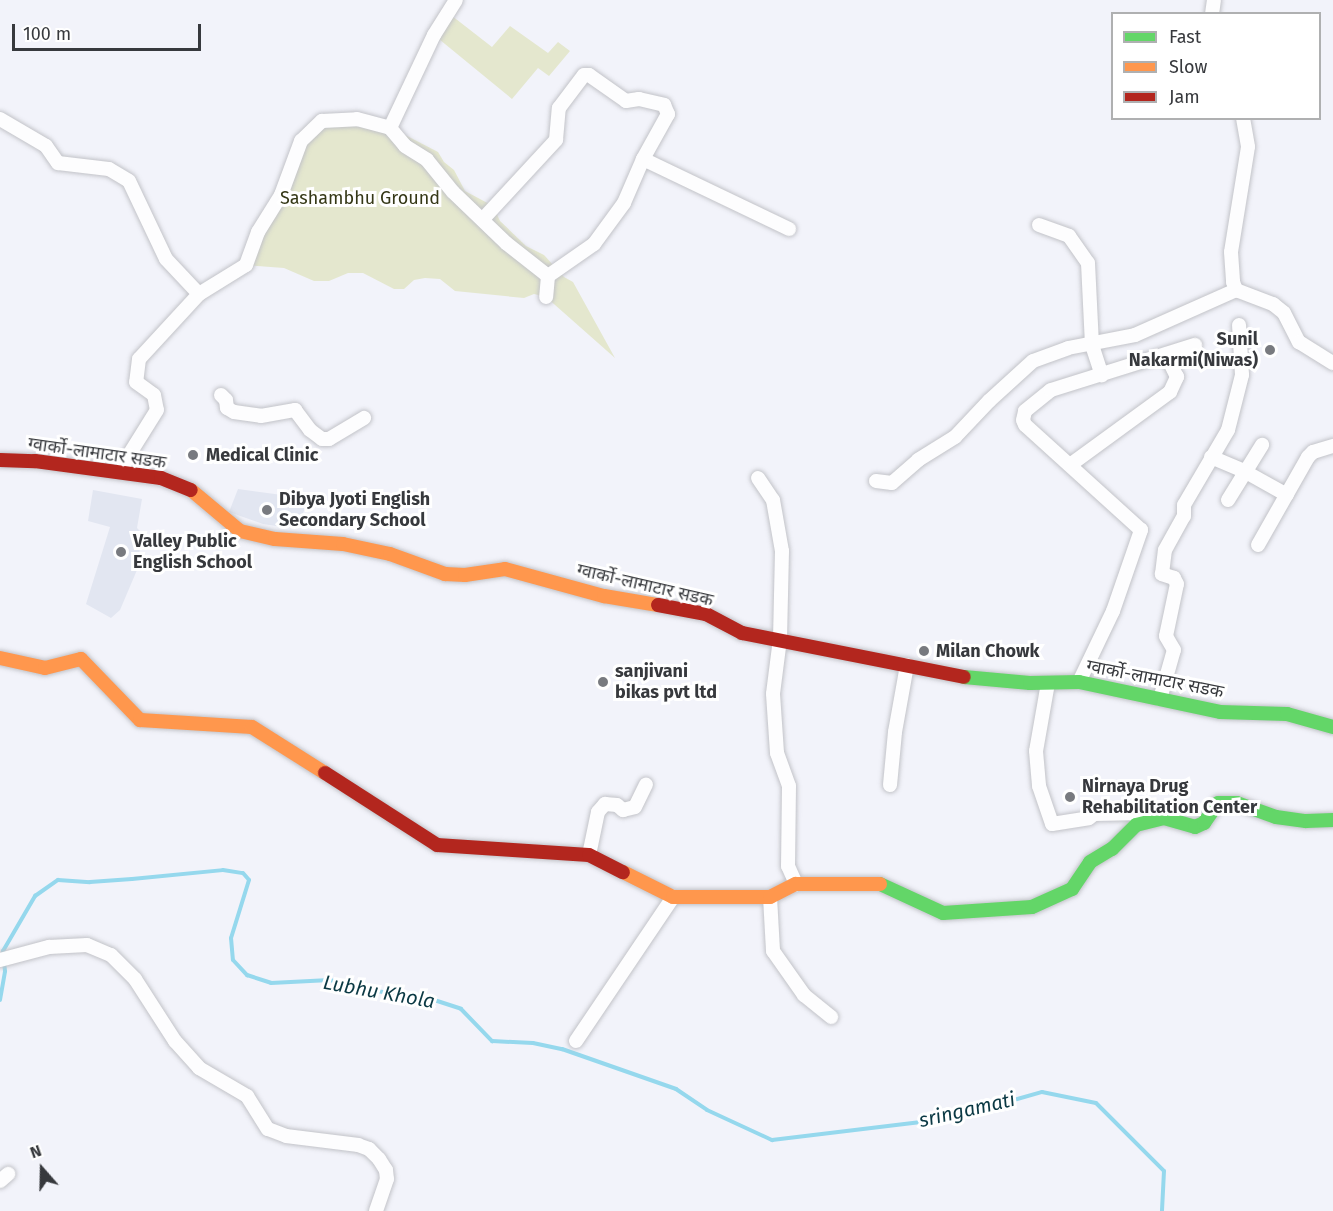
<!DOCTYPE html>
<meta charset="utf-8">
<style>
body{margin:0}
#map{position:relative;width:1333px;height:1211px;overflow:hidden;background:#f2f3fa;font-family:"Fira Sans","Noto Sans Devanagari",sans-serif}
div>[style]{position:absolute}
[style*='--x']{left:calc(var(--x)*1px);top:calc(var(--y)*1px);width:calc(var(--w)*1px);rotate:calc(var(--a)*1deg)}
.built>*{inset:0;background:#e2e6f1}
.green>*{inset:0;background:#e4e7ce}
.stream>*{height:4px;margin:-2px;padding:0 2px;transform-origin:2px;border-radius:2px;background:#95d8ed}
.roads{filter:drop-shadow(0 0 2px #c2c3c8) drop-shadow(0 0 2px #c2c3c8)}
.street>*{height:14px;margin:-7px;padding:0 7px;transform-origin:7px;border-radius:7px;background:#fdfdfe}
.fast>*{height:14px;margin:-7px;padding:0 7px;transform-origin:7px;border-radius:7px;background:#63d668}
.slow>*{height:14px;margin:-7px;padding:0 7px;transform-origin:7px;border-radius:7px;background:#ff974d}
.jam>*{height:14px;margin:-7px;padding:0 7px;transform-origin:7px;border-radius:7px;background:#b3261e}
.dots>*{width:16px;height:16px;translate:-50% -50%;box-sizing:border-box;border:3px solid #fff;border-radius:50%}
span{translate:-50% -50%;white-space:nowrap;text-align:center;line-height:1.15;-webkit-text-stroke:6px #fff;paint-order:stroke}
.park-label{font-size:18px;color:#353817}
.poi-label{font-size:18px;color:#37393d;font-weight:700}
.right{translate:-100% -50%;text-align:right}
.left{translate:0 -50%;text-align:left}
.street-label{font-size:18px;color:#37393d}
.water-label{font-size:20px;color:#0b3944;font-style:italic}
.legend{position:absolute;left:1111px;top:12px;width:210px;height:108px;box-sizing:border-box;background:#fff;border:2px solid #afb0b1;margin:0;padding:8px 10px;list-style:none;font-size:18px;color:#37393d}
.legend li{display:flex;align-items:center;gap:12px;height:30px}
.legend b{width:30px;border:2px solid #afb0b1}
.north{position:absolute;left:12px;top:1139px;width:60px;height:60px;-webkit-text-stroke:4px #fff;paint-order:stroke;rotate:340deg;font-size:16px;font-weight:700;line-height:24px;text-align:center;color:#37393d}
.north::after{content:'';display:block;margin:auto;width:21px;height:27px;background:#37393d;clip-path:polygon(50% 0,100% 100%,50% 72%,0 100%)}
.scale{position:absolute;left:12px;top:24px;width:189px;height:27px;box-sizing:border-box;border:3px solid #37393d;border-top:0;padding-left:8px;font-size:18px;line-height:21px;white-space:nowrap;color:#37393d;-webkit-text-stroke:4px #fff;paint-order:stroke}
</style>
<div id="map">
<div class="built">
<div style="clip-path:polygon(238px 489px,282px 495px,305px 508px,297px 529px,263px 524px,229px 512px)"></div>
<div style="clip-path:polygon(93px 490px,142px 499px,137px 528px,142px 533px,137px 570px,120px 610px,111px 618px,86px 604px,110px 527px,88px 521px)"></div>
</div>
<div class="green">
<div style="clip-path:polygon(447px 12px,492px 47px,510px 26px,548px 53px,558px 42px,570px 51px,549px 76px,538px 68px,512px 99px,434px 35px)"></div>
<div style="clip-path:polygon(322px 121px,384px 124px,438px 152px,444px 162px,454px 170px,465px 191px,493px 206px,500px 221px,526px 246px,544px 255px,564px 277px,573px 282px,615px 358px,546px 297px,534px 294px,524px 298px,455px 291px,440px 279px,425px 278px,414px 280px,404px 289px,394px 289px,363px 273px,348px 273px,329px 281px,314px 281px,284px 268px,246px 265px,301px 141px)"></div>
</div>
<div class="stream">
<div style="--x:0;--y:1000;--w:29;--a:-80"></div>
<div style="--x:5;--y:971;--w:20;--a:-96"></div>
<div style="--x:3;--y:951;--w:64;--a:-59.8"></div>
<div style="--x:35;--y:896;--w:28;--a:-35"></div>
<div style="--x:58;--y:880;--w:32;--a:4"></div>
<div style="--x:90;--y:882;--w:42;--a:-4.1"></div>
<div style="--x:132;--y:879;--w:91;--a:-5.6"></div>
<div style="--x:223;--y:870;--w:20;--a:9"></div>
<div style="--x:243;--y:873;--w:9;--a:49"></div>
<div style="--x:249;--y:880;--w:61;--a:107.2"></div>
<div style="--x:231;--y:938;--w:22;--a:85"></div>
<div style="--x:233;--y:960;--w:21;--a:47"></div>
<div style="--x:247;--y:975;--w:25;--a:18"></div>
<div style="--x:271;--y:983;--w:59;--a:-2.9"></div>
<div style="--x:330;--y:980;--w:38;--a:15"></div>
<div style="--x:367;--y:990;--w:58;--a:6.9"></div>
<div style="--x:425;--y:997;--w:38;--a:18"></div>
<div style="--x:461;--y:1009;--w:45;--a:45.9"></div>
<div style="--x:492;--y:1041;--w:41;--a:2.8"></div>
<div style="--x:533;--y:1043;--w:30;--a:12"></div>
<div style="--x:562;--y:1049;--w:121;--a:19.3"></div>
<div style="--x:676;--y:1089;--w:37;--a:34"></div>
<div style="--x:707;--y:1110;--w:72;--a:24.8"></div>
<div style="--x:772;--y:1140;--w:175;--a:-6.9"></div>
<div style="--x:946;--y:1119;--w:100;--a:-15.7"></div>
<div style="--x:1042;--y:1092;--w:55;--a:11.5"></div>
<div style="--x:1096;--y:1103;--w:96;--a:45"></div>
<div style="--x:1164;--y:1171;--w:40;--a:92.9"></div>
</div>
<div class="roads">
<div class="street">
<div style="--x:1212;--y:14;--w:14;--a:-82"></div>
<div style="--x:1243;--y:118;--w:29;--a:80"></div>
<div style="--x:1248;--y:147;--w:106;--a:99.2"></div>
<div style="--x:1231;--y:252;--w:30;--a:86"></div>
<div style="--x:1233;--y:282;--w:9;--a:69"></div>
<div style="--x:1236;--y:290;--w:40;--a:21"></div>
<div style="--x:1273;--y:304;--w:14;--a:39"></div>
<div style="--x:1284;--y:313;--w:33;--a:63"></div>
<div style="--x:1299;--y:342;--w:40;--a:32"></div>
<div style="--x:0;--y:119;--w:53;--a:30.4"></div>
<div style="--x:46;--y:146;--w:21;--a:55"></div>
<div style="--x:58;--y:163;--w:51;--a:6.7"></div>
<div style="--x:109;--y:169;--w:23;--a:31"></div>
<div style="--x:129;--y:181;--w:86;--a:64.6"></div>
<div style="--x:166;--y:259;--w:48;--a:46.7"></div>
<div style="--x:199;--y:294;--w:88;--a:132.7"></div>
<div style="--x:139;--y:359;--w:23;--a:97"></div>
<div style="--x:136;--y:382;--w:22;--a:36"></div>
<div style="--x:154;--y:395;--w:15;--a:79"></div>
<div style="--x:157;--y:410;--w:57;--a:122"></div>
<div style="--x:127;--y:458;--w:15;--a:110"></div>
<div style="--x:390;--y:128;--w:23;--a:50"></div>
<div style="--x:405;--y:146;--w:26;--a:32"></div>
<div style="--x:427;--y:160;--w:41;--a:50.9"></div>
<div style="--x:453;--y:192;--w:74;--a:43.9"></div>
<div style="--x:506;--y:243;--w:53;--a:38.2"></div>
<div style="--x:548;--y:276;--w:21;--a:95"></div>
<div style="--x:643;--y:159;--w:162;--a:25.6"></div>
<div style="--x:483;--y:219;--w:108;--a:-47.3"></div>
<div style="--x:556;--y:140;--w:32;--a:-85"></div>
<div style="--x:559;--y:108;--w:41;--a:-52.9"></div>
<div style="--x:584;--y:75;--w:5;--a:0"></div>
<div style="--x:589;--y:75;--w:45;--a:35.1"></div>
<div style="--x:626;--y:101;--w:13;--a:-9"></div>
<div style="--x:639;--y:99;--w:26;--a:13"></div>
<div style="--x:664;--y:105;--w:10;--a:66"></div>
<div style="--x:668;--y:114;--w:51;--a:119.1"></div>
<div style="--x:643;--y:159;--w:48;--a:113.4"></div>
<div style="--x:624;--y:203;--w:51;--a:126.2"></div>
<div style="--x:594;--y:244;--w:56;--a:145.2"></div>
<div style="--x:1039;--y:225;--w:32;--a:20"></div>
<div style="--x:1069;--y:236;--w:33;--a:55"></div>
<div style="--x:1088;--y:263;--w:82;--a:87.2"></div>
<div style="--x:1092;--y:345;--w:32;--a:72"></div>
<div style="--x:199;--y:294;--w:55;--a:-31.7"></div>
<div style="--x:246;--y:265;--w:35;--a:-70"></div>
<div style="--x:258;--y:232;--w:44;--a:-58.1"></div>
<div style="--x:281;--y:195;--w:58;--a:-69.7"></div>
<div style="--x:301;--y:141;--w:29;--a:-44"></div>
<div style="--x:322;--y:121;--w:35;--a:-3"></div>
<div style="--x:357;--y:119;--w:34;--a:15"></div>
<div style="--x:390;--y:128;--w:103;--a:-64.7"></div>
<div style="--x:434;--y:35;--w:41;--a:-57.8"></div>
<div style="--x:221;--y:395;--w:7;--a:45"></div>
<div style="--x:226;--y:400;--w:8;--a:83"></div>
<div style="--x:227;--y:408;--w:8;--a:30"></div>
<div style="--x:234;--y:412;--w:27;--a:8"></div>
<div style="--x:261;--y:416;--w:35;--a:-10"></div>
<div style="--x:295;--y:410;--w:25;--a:53"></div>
<div style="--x:310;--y:430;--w:15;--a:37"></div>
<div style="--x:322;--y:439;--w:7;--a:0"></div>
<div style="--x:329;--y:439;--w:41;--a:-31"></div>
<div style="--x:1211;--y:457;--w:36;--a:23"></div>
<div style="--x:1244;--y:471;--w:49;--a:29.2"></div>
<div style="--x:1070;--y:465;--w:124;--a:-36.1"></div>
<div style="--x:1170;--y:392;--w:17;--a:-65"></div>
<div style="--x:1177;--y:377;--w:25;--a:-116"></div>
<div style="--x:758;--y:478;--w:27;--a:56"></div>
<div style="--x:773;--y:500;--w:52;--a:80"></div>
<div style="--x:782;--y:551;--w:88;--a:91.3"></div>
<div style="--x:780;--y:639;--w:55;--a:97.3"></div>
<div style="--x:773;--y:694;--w:59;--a:86.1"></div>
<div style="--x:777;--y:753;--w:35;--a:70"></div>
<div style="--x:789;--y:786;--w:80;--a:90.7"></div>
<div style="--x:788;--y:866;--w:20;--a:66"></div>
<div style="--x:876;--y:481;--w:16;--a:7"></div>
<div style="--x:892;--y:483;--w:35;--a:-41"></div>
<div style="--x:918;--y:460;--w:44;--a:-31.9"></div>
<div style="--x:955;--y:437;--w:50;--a:-46.6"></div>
<div style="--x:989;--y:401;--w:59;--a:-42.3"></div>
<div style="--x:1033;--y:361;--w:37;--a:-20"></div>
<div style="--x:1068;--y:348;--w:68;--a:-11"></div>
<div style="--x:1135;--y:335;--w:111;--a:-24"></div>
<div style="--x:1228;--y:500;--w:65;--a:-58.3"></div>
<div style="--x:1258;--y:545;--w:101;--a:-60.4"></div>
<div style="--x:1308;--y:457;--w:7;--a:-45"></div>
<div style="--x:1313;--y:452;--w:21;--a:-17"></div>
<div style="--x:1079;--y:682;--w:79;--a:-64.4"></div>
<div style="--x:1113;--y:611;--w:86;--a:-70.9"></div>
<div style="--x:1141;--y:530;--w:156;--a:-137.8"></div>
<div style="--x:1025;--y:425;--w:5;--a:-112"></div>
<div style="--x:1023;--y:420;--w:9;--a:-77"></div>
<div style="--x:1025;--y:411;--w:33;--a:-39"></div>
<div style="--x:1051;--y:390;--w:151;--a:-17.4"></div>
<div style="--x:1048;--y:683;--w:69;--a:100"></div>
<div style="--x:1036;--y:751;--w:35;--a:85"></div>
<div style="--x:1039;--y:786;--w:40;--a:71.1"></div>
<div style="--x:1052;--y:824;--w:37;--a:-9"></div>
<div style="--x:1089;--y:818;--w:6;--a:-39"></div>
<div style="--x:1094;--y:814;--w:39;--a:-1"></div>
<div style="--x:1133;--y:813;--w:13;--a:48"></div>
<div style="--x:1160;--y:699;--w:51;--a:-74.1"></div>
<div style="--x:1174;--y:650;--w:16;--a:-120"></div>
<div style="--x:1166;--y:636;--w:53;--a:-78.1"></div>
<div style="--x:1177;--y:584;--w:7;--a:-117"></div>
<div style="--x:1174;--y:578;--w:13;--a:-162"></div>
<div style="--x:1162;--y:574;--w:24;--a:-83"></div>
<div style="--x:1165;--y:550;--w:39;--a:-61"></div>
<div style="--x:1184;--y:516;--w:11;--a:-90"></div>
<div style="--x:1184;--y:505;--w:87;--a:-59.6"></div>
<div style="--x:1228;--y:430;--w:57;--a:-75.7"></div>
<div style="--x:1242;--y:375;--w:50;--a:-93.4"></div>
<div style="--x:890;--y:785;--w:53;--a:-84.6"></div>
<div style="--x:895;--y:732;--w:68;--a:-79.8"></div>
<div style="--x:589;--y:855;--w:44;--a:-78.2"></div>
<div style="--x:598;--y:812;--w:11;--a:-49"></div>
<div style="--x:605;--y:804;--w:12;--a:5"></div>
<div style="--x:617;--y:805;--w:8;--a:40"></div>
<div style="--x:623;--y:810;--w:12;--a:-14"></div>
<div style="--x:635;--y:807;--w:25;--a:-64"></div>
<div style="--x:770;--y:897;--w:54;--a:86.8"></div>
<div style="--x:773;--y:951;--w:54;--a:54.8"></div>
<div style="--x:804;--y:995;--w:35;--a:39"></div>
<div style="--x:0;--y:960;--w:51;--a:-14.9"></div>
<div style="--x:49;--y:947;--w:38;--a:-3"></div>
<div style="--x:87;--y:945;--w:26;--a:23"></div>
<div style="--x:111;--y:955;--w:34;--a:45"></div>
<div style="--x:135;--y:979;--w:74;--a:57.2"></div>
<div style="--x:175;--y:1041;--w:36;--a:48"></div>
<div style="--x:199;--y:1068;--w:56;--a:30.3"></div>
<div style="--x:247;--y:1096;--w:39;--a:58"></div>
<div style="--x:268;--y:1129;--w:19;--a:21"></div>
<div style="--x:286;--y:1136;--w:73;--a:7.1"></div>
<div style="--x:358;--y:1145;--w:12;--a:20"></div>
<div style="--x:369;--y:1149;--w:14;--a:45"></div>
<div style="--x:379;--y:1159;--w:13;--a:58"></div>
<div style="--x:386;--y:1170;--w:9;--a:84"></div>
<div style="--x:387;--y:1179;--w:34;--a:109"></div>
<div style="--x:576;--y:1041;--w:174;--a:-56"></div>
<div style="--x:0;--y:1181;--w:11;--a:-41"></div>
</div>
<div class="fast">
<div style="--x:964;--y:677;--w:66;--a:5.2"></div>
<div style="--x:1030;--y:683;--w:49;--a:-1.2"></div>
<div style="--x:1079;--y:682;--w:144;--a:12"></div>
<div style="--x:1220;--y:712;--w:67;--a:1.7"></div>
<div style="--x:1287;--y:714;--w:48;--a:15.8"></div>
<div style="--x:880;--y:884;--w:69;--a:24.7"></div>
<div style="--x:943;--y:913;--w:89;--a:-3.9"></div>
<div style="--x:1032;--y:907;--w:44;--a:-24.2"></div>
<div style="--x:1072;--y:889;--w:32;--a:-56"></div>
<div style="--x:1090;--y:862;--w:26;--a:-31"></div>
<div style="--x:1112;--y:849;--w:34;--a:-45"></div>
<div style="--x:1136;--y:825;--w:29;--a:-14"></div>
<div style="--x:1164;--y:818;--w:32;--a:16"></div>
<div style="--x:1195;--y:827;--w:10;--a:-24"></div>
<div style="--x:1204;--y:823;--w:24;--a:-55"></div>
<div style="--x:1218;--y:803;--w:19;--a:0"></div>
<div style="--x:1237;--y:803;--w:41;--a:19.7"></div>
<div style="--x:1276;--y:817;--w:30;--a:8"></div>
<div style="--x:1306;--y:821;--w:27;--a:-2"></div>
</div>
<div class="slow">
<div style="--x:191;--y:490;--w:64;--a:39.9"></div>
<div style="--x:240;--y:531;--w:36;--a:13"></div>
<div style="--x:275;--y:539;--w:68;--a:4.2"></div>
<div style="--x:343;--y:544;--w:48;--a:12"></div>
<div style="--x:390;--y:554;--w:59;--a:20"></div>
<div style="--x:445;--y:574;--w:20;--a:3"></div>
<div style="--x:465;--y:575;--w:40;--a:-8.5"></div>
<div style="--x:505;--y:569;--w:103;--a:15.3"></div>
<div style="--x:604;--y:596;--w:55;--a:9.5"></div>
<div style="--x:0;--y:658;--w:46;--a:12.5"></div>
<div style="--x:45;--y:668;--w:37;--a:-14"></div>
<div style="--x:81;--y:659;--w:85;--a:46"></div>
<div style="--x:140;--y:720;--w:112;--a:3.6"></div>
<div style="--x:252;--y:727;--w:86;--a:32.2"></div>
<div style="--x:623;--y:872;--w:56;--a:26.6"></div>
<div style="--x:673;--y:897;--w:97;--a:0"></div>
<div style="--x:770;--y:897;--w:29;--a:-27"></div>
<div style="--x:796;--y:884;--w:84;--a:0"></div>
</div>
<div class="jam">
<div style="--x:0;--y:460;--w:35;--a:2"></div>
<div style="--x:35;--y:461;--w:127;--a:7.7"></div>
<div style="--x:161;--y:478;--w:32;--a:22"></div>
<div style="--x:658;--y:605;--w:49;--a:10.6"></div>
<div style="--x:706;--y:614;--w:41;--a:27.8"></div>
<div style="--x:742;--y:633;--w:226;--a:11.2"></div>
<div style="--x:325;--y:773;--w:133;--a:32.7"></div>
<div style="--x:437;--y:845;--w:152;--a:3.8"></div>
<div style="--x:589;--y:855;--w:38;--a:27"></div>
</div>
</div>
<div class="dots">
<div style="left:1270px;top:350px;background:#787a7f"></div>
<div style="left:193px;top:455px;background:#787a7f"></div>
<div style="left:267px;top:510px;background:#787a7f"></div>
<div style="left:121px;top:552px;background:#787a7f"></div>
<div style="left:924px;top:651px;background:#787a7f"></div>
<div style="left:603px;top:682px;background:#787a7f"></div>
<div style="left:1070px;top:797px;background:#787a7f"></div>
</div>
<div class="park-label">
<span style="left:360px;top:198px">Sashambhu Ground</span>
</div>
<div class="poi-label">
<span class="right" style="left:1258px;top:350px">Sunil<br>Nakarmi(Niwas)</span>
<span class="left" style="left:206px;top:455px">Medical Clinic</span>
<span class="left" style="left:279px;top:510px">Dibya Jyoti English<br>Secondary School</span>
<span class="left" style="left:133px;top:552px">Valley Public<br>English School</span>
<span class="left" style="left:936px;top:651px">Milan Chowk</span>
<span class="left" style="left:615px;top:682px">sanjivani<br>bikas pvt ltd</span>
<span class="left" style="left:1082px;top:797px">Nirnaya Drug<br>Rehabilitation Center</span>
</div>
<div class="street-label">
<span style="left:97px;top:453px;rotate:8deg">ग्वार्को-लामाटार सडक</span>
<span style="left:645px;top:585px;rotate:13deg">ग्वार्को-लामाटार सडक</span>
<span style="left:1155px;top:679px;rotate:11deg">ग्वार्को-लामाटार सडक</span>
</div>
<div class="water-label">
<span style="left:379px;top:992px;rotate:10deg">Lubhu Khola</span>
<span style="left:967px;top:1110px;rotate:-13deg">sringamati</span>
</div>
<ul class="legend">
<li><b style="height:8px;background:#63d668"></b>Fast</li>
<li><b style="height:8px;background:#ff974d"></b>Slow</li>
<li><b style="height:8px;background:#b3261e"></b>Jam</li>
</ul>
<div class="north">N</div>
<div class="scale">100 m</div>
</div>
